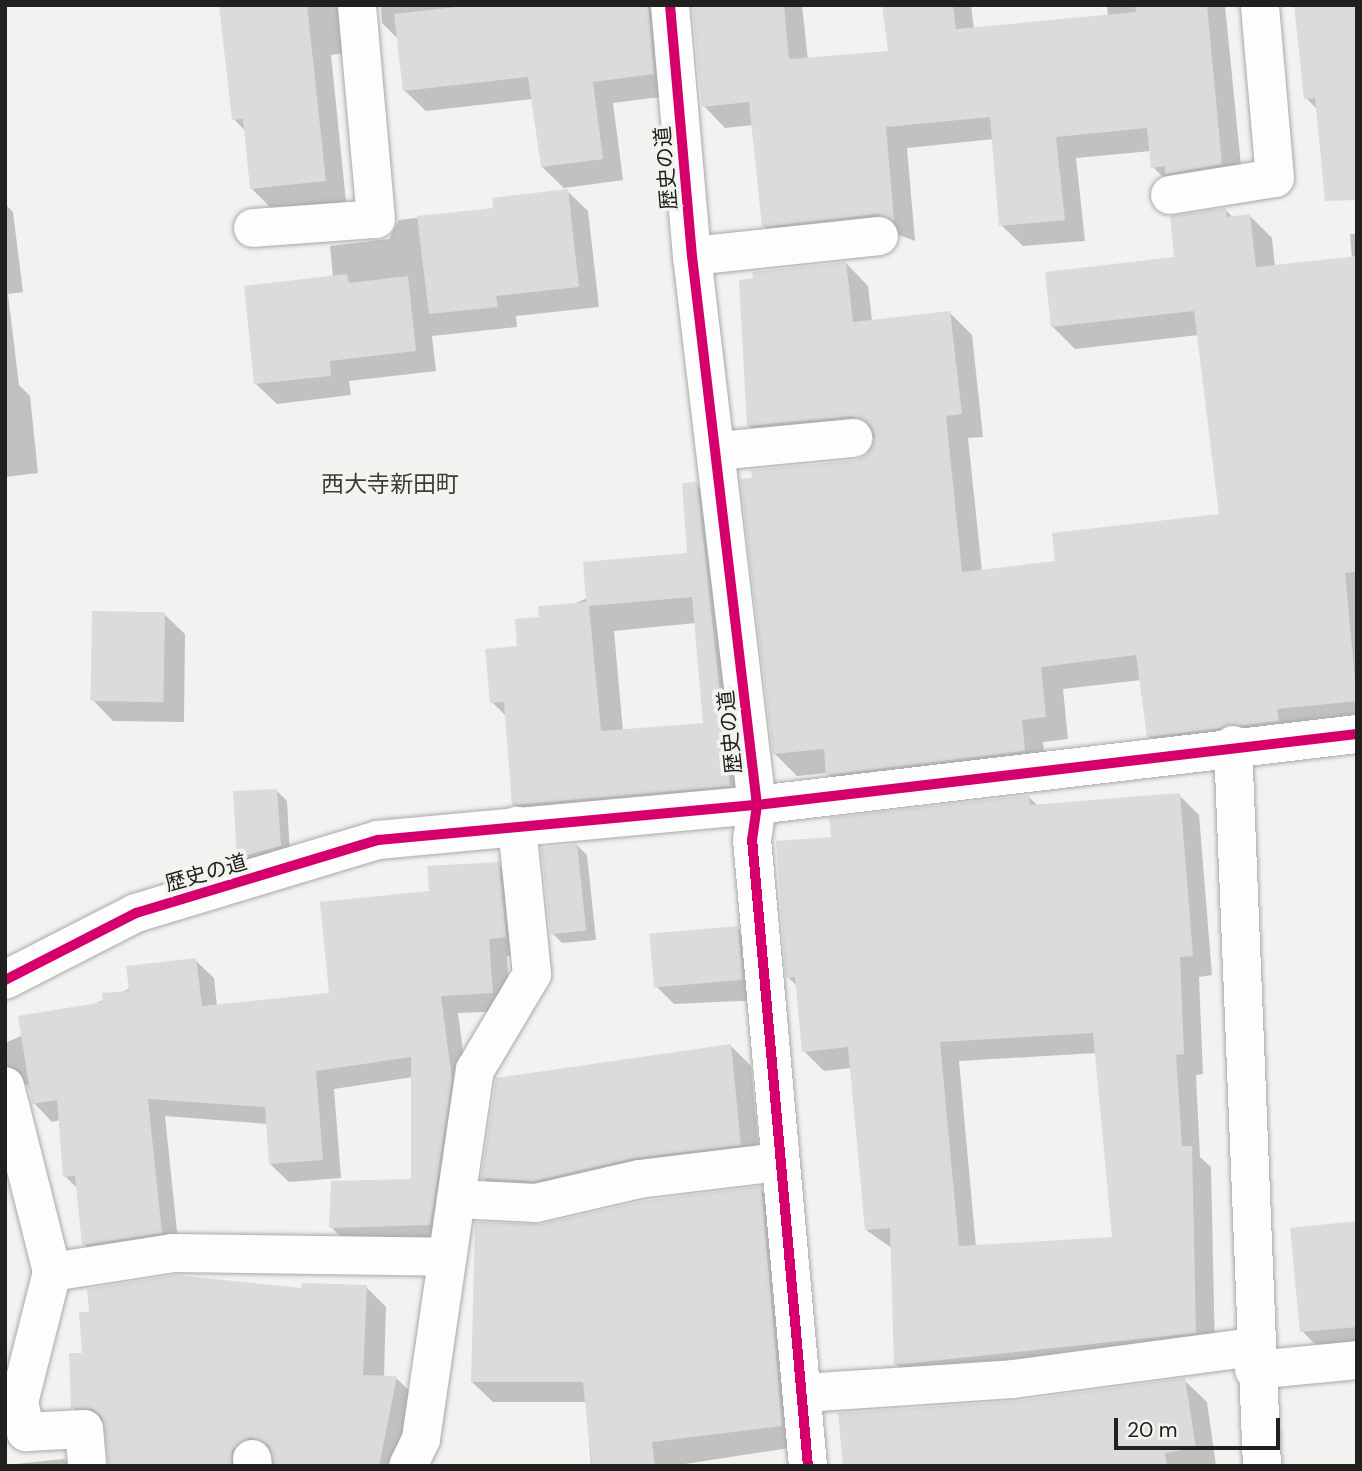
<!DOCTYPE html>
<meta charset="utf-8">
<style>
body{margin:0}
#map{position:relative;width:1362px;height:1471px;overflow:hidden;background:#f2f2f1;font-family:"DM Sans","Noto Sans JP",sans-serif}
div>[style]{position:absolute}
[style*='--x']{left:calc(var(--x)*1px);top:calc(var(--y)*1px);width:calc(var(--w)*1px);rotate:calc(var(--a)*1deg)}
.shadow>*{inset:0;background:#0003}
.building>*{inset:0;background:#dbdbdb;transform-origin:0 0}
.roads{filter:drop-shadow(0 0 2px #a9a9a8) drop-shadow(0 0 2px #a9a9a8)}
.minor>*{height:38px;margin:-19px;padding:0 19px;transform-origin:19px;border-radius:19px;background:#fdfdfd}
.cycleway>*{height:10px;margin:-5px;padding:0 5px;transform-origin:5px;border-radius:5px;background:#d6006c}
span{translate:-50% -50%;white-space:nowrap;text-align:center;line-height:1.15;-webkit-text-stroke:7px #f3f3f0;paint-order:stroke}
.street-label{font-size:21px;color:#20201f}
.neighbourhood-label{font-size:23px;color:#3c3c3a}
.frame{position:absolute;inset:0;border:7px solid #20201f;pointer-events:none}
.scale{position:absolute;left:1114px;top:1418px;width:166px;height:32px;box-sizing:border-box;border:4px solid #20201f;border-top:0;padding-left:9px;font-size:21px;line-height:24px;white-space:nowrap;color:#20201f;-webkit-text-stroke:5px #f3f3f0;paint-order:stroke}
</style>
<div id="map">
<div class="shadow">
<div style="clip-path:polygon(221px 5px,802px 5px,808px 60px,890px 53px,884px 5px,971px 5px,974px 29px,1108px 17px,1107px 5px,1225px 5px,1243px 186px,1174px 188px,1153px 167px,1151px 151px,1076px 158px,1085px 241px,1023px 246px,1001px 225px,994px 139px,907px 148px,915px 241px,899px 235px,785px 247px,764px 226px,753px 125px,725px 128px,704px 106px,694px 6px,680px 8px,675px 95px,613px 103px,623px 180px,564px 188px,588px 211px,599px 307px,516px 316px,517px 327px,432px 336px,436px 371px,349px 381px,351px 395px,277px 404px,256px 384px,333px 277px,330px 246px,389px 239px,399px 220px,495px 209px,567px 191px,542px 167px,533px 99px,426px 111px,404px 90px,398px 39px,382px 23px,381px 7px,367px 8px,358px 51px,331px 55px,346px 202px,273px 210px,251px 188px,246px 132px,234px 119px)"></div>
<div style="clip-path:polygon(1296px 5px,1318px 110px,1306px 98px)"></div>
<div style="clip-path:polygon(5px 204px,13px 212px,23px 292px,8px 294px,19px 385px,30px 396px,38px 473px,5px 477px)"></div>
<div style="clip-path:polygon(1226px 210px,1233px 218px,1250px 216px,1272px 238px,1275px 267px,1352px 259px,1350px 234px,1357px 234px,1357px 723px,1171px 759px,1148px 736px,1141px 680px,1063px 689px,1068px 739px,1043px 742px,1047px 774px,850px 797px,827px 773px,797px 776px,775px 754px,856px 461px,868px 457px,876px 438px,771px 448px,748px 425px,846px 263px,868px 286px,872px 321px,949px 312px,972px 335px,983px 437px,968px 438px,982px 571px,1057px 563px,1221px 515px,1198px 335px,1075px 349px,1052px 326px,1176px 259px)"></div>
<div style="clip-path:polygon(evenodd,696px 484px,722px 509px,755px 810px,539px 830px,514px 804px,507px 717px,492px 702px,540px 618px,689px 555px,696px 484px,696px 623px,705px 724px,623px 731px,614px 631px,696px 623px)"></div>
<div style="clip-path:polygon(164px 614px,185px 634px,184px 722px,113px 721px,93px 700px)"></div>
<div style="clip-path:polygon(277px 791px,287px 801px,290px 856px,248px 867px,238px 857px)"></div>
<div style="clip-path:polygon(evenodd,1179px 795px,1199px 815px,1212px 975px,1199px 977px,1203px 1074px,1196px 1075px,1200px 1157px,1211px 1167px,1215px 1352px,916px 1384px,896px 1364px,893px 1249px,866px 1230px,852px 1068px,824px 1071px,804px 1051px,798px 987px,788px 977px,832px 839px,1029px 797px,1038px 806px,1179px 795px,1096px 1053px,1114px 1239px,976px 1247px,959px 1061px,1096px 1053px)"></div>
<div style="clip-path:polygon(577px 845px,587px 855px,596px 940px,562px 943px,552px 933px)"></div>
<div style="clip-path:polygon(498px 864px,516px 882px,524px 955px,507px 956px,510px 1011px,458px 1013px,469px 1098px,448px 1243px,349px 1245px,331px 1227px,413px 1181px,413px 1077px,334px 1089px,341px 1178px,289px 1182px,270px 1164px,268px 1124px,165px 1116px,179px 1251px,102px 1263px,84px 1244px,78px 1189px,65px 1176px,60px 1120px,52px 1122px,34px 1103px,28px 1085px,19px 1082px,5px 1096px,5px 1043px,195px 960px,214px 978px,217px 1006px,331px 994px,431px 893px)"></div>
<div style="clip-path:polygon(737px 928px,758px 948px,762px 1000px,674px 1004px,654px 984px)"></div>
<div style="clip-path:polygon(731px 1046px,751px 1066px,760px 1165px,503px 1198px,483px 1178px)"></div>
<div style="clip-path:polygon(760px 1188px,781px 1209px,802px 1446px,672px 1466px,591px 1466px,586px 1402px,493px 1402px,472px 1382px,541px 1226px)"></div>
<div style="clip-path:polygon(1357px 1223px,1357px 1348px,1322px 1351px,1302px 1331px)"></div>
<div style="clip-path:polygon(366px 1287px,386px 1307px,384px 1377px,396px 1378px,417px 1398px,403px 1466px,273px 1466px,272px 1456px,257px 1466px,110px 1466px,106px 1428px,93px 1428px,73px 1407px,84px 1354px,303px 1290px)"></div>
<div style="clip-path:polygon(1184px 1380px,1207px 1402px,1216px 1466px,845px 1466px,1016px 1402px)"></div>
<div style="clip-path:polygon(64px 1459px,71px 1466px,5px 1466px,5px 1465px)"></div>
</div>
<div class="building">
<div style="clip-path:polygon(219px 5px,307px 5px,326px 181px,250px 189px,243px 119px,232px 120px)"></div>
<div style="clip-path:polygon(474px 5px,648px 5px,654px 74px,593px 82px,603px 159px,541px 167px,528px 77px,403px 91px,394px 14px)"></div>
<div style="clip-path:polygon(692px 5px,784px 5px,789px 59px,888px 51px,882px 5px,953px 5px,956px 29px,1136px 12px,1135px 5px,1207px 5px,1222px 164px,1165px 174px,1165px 166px,1151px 168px,1147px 128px,1056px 137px,1065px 220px,999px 226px,990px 117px,886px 127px,894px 221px,877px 214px,762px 227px,749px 102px,702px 107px)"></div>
<div style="clip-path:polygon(1294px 5px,1357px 5px,1357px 200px,1325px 201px,1315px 98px,1304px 99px)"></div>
<div style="clip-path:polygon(568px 189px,579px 287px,496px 296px,498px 307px,429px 314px,417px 216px,493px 208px,492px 198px)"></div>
<div style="clip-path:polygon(1226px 208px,1227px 217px,1250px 214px,1256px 267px,1357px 256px,1357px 572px,1345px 573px,1357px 701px,1277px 709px,1279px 721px,1147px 737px,1136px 655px,1041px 667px,1046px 717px,1022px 720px,1025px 751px,826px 775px,824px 749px,773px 754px,740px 479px,752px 478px,751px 470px,856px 460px,866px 455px,875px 437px,870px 425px,852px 416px,747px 426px,739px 280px,753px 278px,752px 272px,846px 262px,853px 322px,950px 311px,962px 414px,946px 416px,962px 572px,1055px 561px,1052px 533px,1219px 514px,1194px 311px,1051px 327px,1045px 272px,1174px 257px,1170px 216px)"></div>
<div style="clip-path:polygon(347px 274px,349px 283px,408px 276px,416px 351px,330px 361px,331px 376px,254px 384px,244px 286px)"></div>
<div style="clip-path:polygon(evenodd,697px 482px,730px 786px,512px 805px,504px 702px,490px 703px,485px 649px,517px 646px,515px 619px,539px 617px,538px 606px,586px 602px,583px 562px,687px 553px,682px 483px,697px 482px,692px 597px,703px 723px,601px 731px,589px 606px,692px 597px)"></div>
<div style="left:92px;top:611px;width:73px;height:90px;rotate:1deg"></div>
<div style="clip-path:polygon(277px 789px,281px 846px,237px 858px,233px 791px)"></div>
<div style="clip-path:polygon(evenodd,1180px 793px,1193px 956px,1180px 957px,1184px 1054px,1176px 1055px,1182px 1146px,1192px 1146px,1196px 1333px,894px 1365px,890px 1228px,865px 1230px,848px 1047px,802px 1052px,795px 977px,786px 978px,776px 841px,831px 837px,829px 818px,1029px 795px,1030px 805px,1180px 793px,1093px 1033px,1112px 1237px,959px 1246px,940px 1042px,1093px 1033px)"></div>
<div style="left:577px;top:844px;width:87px;height:36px;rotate:84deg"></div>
<div style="clip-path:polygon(499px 862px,506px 937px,489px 939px,493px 993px,441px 996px,452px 1079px,430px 1225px,329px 1228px,331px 1181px,411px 1179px,411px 1057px,316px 1071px,323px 1160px,269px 1164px,265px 1107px,148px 1099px,162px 1233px,82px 1245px,75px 1176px,63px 1177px,57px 1100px,32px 1104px,18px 1016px,103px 1002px,102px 993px,129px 991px,126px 966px,196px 958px,202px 1006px,329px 993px,320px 902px,429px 891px,427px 866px)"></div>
<div style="left:738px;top:926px;width:54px;height:89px;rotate:85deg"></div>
<div style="clip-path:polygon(731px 1044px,741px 1145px,634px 1158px,534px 1181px,481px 1178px,496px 1078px)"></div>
<div style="clip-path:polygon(761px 1186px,782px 1426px,652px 1442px,655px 1466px,592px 1466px,583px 1382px,471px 1382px,475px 1222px,541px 1224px,643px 1201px)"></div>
<div style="clip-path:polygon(1357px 1221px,1357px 1327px,1300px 1332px,1290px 1228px)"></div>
<div style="clip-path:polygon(175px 1275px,301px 1288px,302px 1283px,367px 1285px,363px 1375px,397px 1376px,379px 1466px,274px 1466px,269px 1445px,250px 1437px,232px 1450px,231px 1466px,109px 1466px,102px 1417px,93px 1409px,71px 1408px,69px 1353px,82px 1353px,79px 1312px,89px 1312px,87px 1289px)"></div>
<div style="clip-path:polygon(1185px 1378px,1196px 1448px,1165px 1453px,1167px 1466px,843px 1466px,838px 1413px,1016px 1401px)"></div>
</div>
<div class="roads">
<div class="minor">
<div style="--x:670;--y:5;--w:252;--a:85"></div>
<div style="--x:692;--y:256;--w:553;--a:83.25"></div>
<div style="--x:757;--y:805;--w:34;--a:98"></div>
<div style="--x:752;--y:839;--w:629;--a:84.9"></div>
<div style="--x:1170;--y:195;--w:106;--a:-9.2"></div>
<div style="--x:1275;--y:178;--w:174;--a:-95"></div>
<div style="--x:253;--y:228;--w:123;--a:-4.2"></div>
<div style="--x:376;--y:219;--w:215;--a:-95.1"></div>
<div style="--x:692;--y:256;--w:188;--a:-6.1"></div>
<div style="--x:717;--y:451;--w:137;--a:-5.5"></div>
<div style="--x:1233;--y:745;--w:722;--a:87.7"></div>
<div style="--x:5;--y:980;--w:147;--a:-27.1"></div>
<div style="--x:136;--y:913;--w:253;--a:-16.8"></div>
<div style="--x:378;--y:840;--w:381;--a:-5.3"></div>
<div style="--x:757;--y:805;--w:604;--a:-6.75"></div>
<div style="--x:5;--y:1086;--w:192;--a:75.8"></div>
<div style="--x:52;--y:1272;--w:134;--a:104.2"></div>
<div style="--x:19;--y:1402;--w:31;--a:77"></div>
<div style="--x:26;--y:1432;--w:58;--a:-3"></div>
<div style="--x:84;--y:1429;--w:37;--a:85"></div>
<div style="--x:456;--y:1199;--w:80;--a:2.9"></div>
<div style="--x:536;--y:1203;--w:106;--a:-13.1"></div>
<div style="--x:639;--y:1179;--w:142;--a:-6.9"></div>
<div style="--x:52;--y:1272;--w:122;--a:-8.9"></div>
<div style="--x:173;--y:1253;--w:274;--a:0.8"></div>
<div style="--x:1254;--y:1370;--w:103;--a:-5.5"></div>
<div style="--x:804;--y:1393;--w:209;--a:-3.8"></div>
<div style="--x:1013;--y:1379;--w:243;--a:-7.6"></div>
<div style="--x:252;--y:1459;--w:7;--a:82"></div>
<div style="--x:408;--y:1466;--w:30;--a:-64"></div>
<div style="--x:421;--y:1439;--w:373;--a:-81.7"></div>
<div style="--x:475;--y:1070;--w:112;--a:-59.3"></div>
<div style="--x:532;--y:974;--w:149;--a:-95.8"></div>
</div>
</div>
<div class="cycleway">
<div style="--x:670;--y:5;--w:252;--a:85"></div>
<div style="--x:692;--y:256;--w:553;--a:83.25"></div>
<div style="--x:757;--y:805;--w:34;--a:98"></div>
<div style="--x:752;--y:839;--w:629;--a:84.9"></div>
<div style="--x:5;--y:980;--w:147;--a:-27.1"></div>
<div style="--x:136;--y:913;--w:253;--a:-16.8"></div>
<div style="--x:378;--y:840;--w:381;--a:-5.3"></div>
<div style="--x:757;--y:805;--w:604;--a:-6.75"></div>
</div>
<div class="street-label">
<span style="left:666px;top:168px;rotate:-95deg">歴史の道</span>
<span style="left:730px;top:732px;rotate:-96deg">歴史の道</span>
<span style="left:206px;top:873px;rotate:-16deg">歴史の道</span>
</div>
<div class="neighbourhood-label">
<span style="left:390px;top:484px">西大寺新田町</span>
</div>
<div class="frame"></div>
<div class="scale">20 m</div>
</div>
